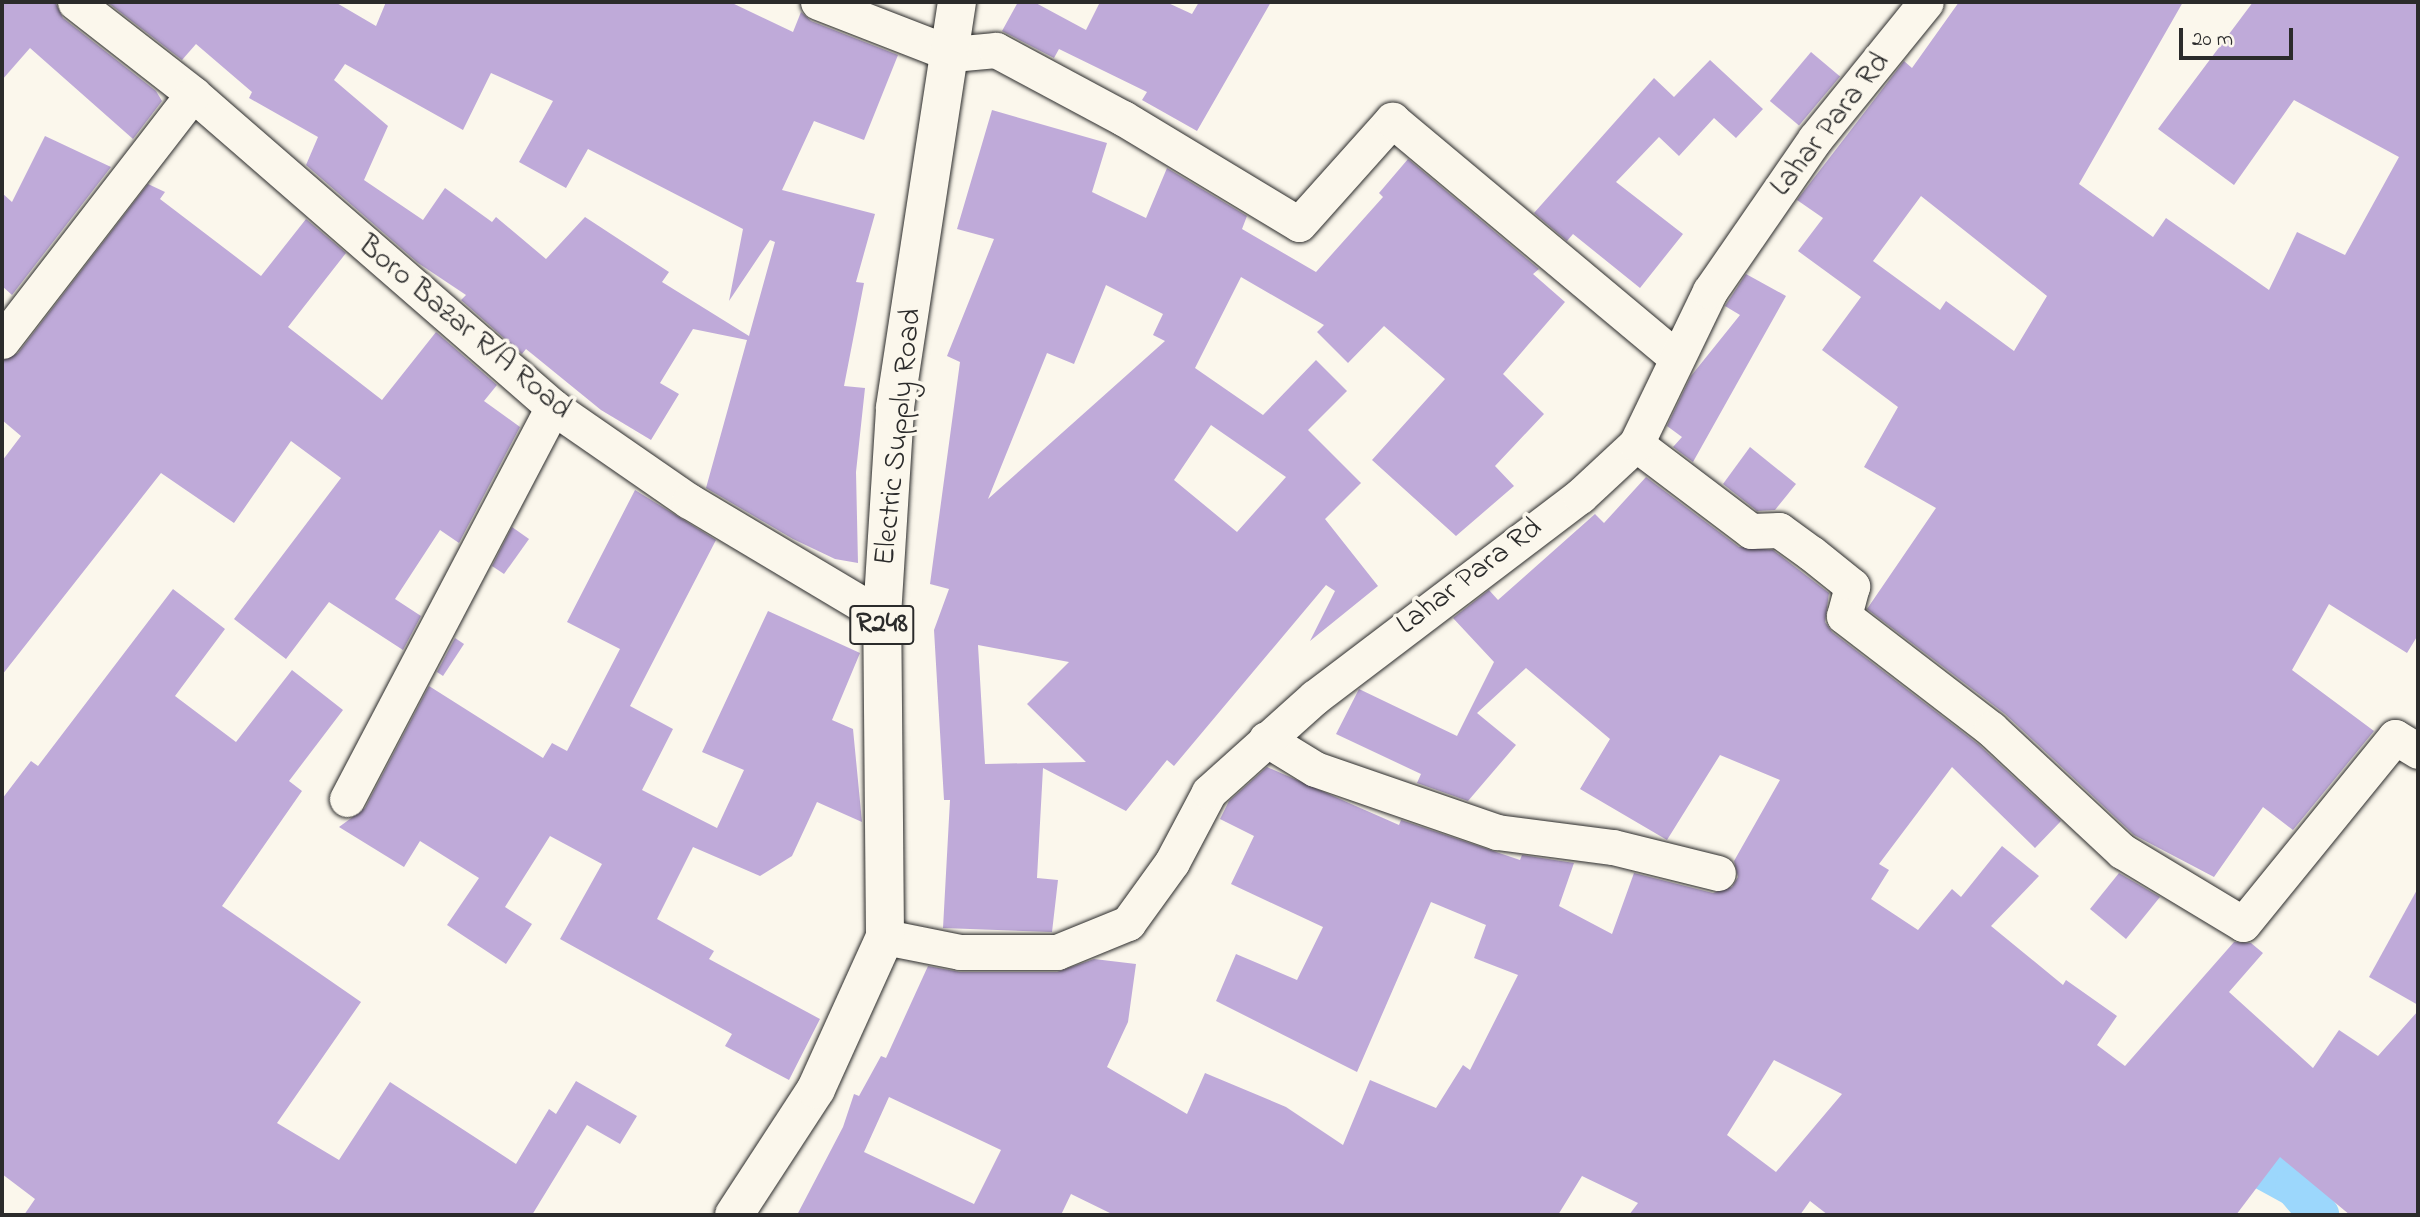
<!DOCTYPE html>
<style>
body{margin:0}
#map{position:relative;width:2420px;height:1217px;overflow:hidden;background:#fbf7ec;font-family:"Indie Flower",sans-serif}
div>[style]{position:absolute}
[style*='--x']{left:calc(var(--x)*1px);top:calc(var(--y)*1px);width:calc(var(--w)*1px);rotate:calc(var(--a)*1deg)}
.canal>*{height:40px;margin:-20px;padding:0 20px;transform-origin:20px;border-radius:20px;background:#9cd7fc}
.building>*{inset:0;background:#bfaad9;transform-origin:0 0}
.roads{filter:drop-shadow(0 0 2px #2b2b2b) drop-shadow(0 0 2px #2b2b2b)}
.minor>*{height:35px;margin:-17.5px;padding:0 17.5px;transform-origin:17.5px;border-radius:17.5px;background:#fbf7ec}
.primary>*{height:38px;margin:-19px;padding:0 19px;transform-origin:19px;border-radius:19px;background:#fbf7ec}
span{translate:-50% -50%;white-space:nowrap;text-align:center;line-height:1.15;-webkit-text-stroke:7px #fbf7ec;paint-order:stroke}
.shield-label span{padding:2px 5px;background:#fbf7ec;border:2px solid;border-radius:5px;-webkit-text-stroke-width:0}
.shield-label{font-size:28px;color:#2b2b2b;font-weight:700}
.street-label{font-size:30px;color:#2b2b2b}
.frame{position:absolute;inset:0;border:4px solid #2b2b2b;pointer-events:none}
.scale{position:absolute;left:2179px;top:28px;width:114px;height:32px;box-sizing:border-box;border:4px solid #2b2b2b;border-top:0;padding-left:9px;font-size:21px;line-height:24px;white-space:nowrap;color:#2b2b2b;-webkit-text-stroke:5px #fbf7ec;paint-order:stroke}
</style>
<div id="map">
<div class="canal">
<div style="--x:2220;--y:1146;--w:85;--a:28.7"></div>
<div style="--x:2295;--y:1187;--w:37;--a:49"></div>
</div>
<div class="building">
<div style="clip-path:polygon(2px 2px,55px 2px,63px 18px,156px 91px,162px 101px,133px 139px,30px 48px,2px 80px)"></div>
<div style="clip-path:polygon(evenodd,107px 2px,335px 2px,376px 26px,386px 2px,730px 2px,793px 32px,801px 12px,811px 21px,898px 55px,864px 140px,814px 121px,782px 190px,875px 214px,856px 282px,864px 283px,844px 386px,865px 388px,856px 472px,858px 563px,835px 559px,793px 539px,706px 488px,747px 340px,693px 329px,660px 383px,679px 394px,651px 440px,601px 410px,526px 349px,522px 354px,461px 300px,466px 295px,418px 263px,306px 165px,318px 137px,249px 98px,252px 92px,196px 44px,182px 60px,107px 2px,345px 64px,463px 130px,491px 73px,553px 101px,519px 162px,566px 188px,588px 149px,743px 229px,729px 301px,770px 240px,775px 242px,749px 336px,662px 282px,669px 272px,585px 217px,546px 259px,496px 217px,492px 222px,445px 188px,423px 220px,364px 180px,388px 126px,334px 80px,345px 64px)"></div>
<div style="clip-path:polygon(1018px 2px,1034px 2px,1086px 30px,1100px 2px,1166px 2px,1192px 14px,1199px 2px,1271px 2px,1197px 131px,1142px 100px,1147px 92px,1059px 49px,1054px 58px,1002px 31px)"></div>
<div style="clip-path:polygon(evenodd,1959px 2px,2183px 2px,2079px 184px,2153px 237px,2166px 218px,2269px 290px,2297px 232px,2345px 255px,2399px 157px,2294px 100px,2234px 185px,2158px 129px,2253px 2px,2418px 2px,2418px 635px,2407px 653px,2329px 604px,2292px 670px,2374px 731px,2293px 830px,2263px 807px,2214px 877px,2134px 835px,2005px 714px,1867px 609px,1936px 508px,1864px 467px,1898px 407px,1822px 350px,1861px 297px,1798px 251px,1823px 218px,1797px 200px,1904px 61px,1912px 68px,1959px 2px,1921px 196px,2047px 296px,2014px 351px,1946px 301px,1940px 310px,1873px 261px,1921px 196px)"></div>
<div style="left:1811px;top:52px;width:38px;height:64px;rotate:40deg"></div>
<div style="clip-path:polygon(1710px 60px,1763px 109px,1736px 138px,1714px 118px,1679px 156px,1659px 137px,1616px 182px,1683px 234px,1640px 288px,1573px 234px,1567px 241px,1534px 213px,1654px 78px,1674px 97px)"></div>
<div style="clip-path:polygon(evenodd,992px 110px,1107px 143px,1092px 192px,1146px 218px,1167px 168px,1247px 216px,1242px 229px,1316px 272px,1383px 197px,1379px 193px,1408px 159px,1539px 269px,1533px 274px,1565px 302px,1503px 374px,1544px 414px,1495px 466px,1514px 486px,1456px 536px,1372px 460px,1445px 379px,1384px 326px,1348px 363px,1317px 332px,1324px 325px,1241px 277px,1195px 368px,1263px 415px,1316px 360px,1347px 391px,1308px 430px,1361px 483px,1325px 519px,1378px 586px,1310px 641px,1335px 591px,1326px 585px,1174px 766px,1167px 760px,1126px 811px,1043px 768px,1037px 878px,1058px 880px,1052px 932px,943px 928px,950px 800px,944px 800px,934px 630px,949px 589px,930px 584px,960px 362px,947px 356px,994px 239px,957px 229px,992px 110px,1106px 285px,1163px 314px,1153px 335px,1165px 341px,988px 499px,1047px 353px,1074px 364px,1106px 285px,992px 110px,1211px 425px,1286px 477px,1237px 532px,1174px 480px,1211px 425px,992px 110px,978px 645px,1069px 662px,1027px 704px,1086px 762px,985px 764px,978px 645px)"></div>
<div style="clip-path:polygon(45px 136px,111px 167px,12px 295px,2px 286px,2px 193px,12px 202px)"></div>
<div style="clip-path:polygon(148px 184px,165px 192px,160px 199px,261px 276px,306px 219px,346px 253px,288px 327px,382px 400px,436px 332px,497px 385px,484px 401px,520px 427px,459px 543px,440px 530px,395px 599px,421px 616px,403px 650px,329px 602px,286px 659px,234px 619px,341px 478px,291px 441px,234px 523px,161px 473px,2px 675px,2px 461px,21px 436px,2px 420px,2px 361px,18px 353px)"></div>
<div style="clip-path:polygon(1746px 274px,1786px 296px,1693px 462px,1673px 447px,1682px 437px,1667px 426px,1691px 376px,1740px 315px,1725px 306px)"></div>
<div style="clip-path:polygon(1750px 447px,1796px 484px,1775px 510px,1757px 511px,1723px 484px)"></div>
<div style="clip-path:polygon(evenodd,1646px 477px,1739px 547px,1773px 550px,1829px 593px,1825px 622px,1832px 632px,1978px 744px,2061px 821px,2035px 848px,1952px 767px,1879px 864px,1889px 870px,1871px 899px,1918px 930px,1952px 889px,1961px 897px,2002px 846px,2039px 876px,1991px 926px,2063px 985px,2066px 980px,2117px 1016px,2097px 1045px,2125px 1066px,2234px 942px,2251px 943px,2263px 953px,2229px 992px,2313px 1068px,2339px 1030px,2378px 1056px,2418px 1011px,2418px 1215px,2350px 1215px,2280px 1157px,2236px 1215px,1828px 1215px,1810px 1201px,1800px 1215px,1629px 1215px,1638px 1203px,1582px 1176px,1558px 1215px,1114px 1215px,1071px 1194px,1061px 1215px,797px 1215px,843px 1127px,854px 1094px,859px 1096px,881px 1056px,886px 1058px,928px 966px,960px 972px,1057px 972px,1094px 959px,1136px 964px,1128px 1022px,1107px 1067px,1187px 1114px,1205px 1073px,1286px 1107px,1343px 1145px,1370px 1080px,1436px 1108px,1463px 1065px,1470px 1070px,1518px 975px,1474px 958px,1486px 925px,1431px 902px,1357px 1072px,1216px 1001px,1236px 954px,1297px 980px,1323px 927px,1231px 884px,1254px 836px,1220px 819px,1229px 801px,1267px 767px,1399px 825px,1401px 820px,1520px 860px,1522px 855px,1574px 863px,1559px 906px,1612px 934px,1634px 873px,1713px 893px,1732px 887px,1738px 877px,1734px 861px,1780px 780px,1720px 755px,1667px 840px,1580px 789px,1610px 739px,1526px 668px,1477px 713px,1516px 745px,1468px 801px,1417px 783px,1421px 774px,1336px 734px,1359px 689px,1457px 736px,1494px 662px,1453px 618px,1489px 590px,1498px 600px,1595px 514px,1604px 523px,1646px 477px,1774px 1060px,1842px 1094px,1776px 1172px,1727px 1135px,1774px 1060px,1646px 477px,889px 1097px,1001px 1150px,974px 1204px,864px 1152px,889px 1097px)"></div>
<div style="clip-path:polygon(635px 490px,716px 540px,630px 706px,673px 729px,642px 790px,717px 828px,744px 770px,702px 752px,768px 611px,860px 653px,832px 720px,853px 729px,862px 822px,817px 802px,792px 856px,760px 876px,693px 847px,657px 919px,714px 951px,709px 959px,820px 1019px,789px 1080px,725px 1046px,732px 1034px,560px 939px,602px 864px,550px 836px,505px 907px,532px 924px,506px 964px,447px 925px,479px 878px,420px 841px,404px 867px,339px 827px,365px 808px,429px 686px,543px 758px,552px 743px,567px 751px,620px 649px,567px 622px)"></div>
<div style="clip-path:polygon(512px 527px,529px 539px,504px 574px,492px 566px)"></div>
<div style="clip-path:polygon(173px 589px,225px 629px,175px 696px,236px 742px,292px 670px,343px 710px,289px 781px,302px 791px,222px 906px,361px 1002px,277px 1123px,339px 1160px,390px 1082px,516px 1164px,549px 1109px,556px 1114px,576px 1081px,637px 1116px,620px 1144px,587px 1125px,532px 1215px,24px 1215px,35px 1199px,2px 1174px,2px 799px,31px 761px,38px 766px)"></div>
<div style="clip-path:polygon(455px 638px,464px 644px,443px 676px,437px 672px)"></div>
<div style="clip-path:polygon(2119px 873px,2160px 897px,2126px 939px,2090px 909px)"></div>
<div style="clip-path:polygon(2418px 888px,2418px 1005px,2369px 977px)"></div>
</div>
<div class="roads">
<div class="minor">
<div style="--x:75;--y:2;--w:150;--a:37.9"></div>
<div style="--x:193;--y:94;--w:477;--a:41"></div>
<div style="--x:553;--y:407;--w:165;--a:34.7"></div>
<div style="--x:689;--y:501;--w:225;--a:30.8"></div>
<div style="--x:818;--y:2;--w:144;--a:21.2"></div>
<div style="--x:952;--y:54;--w:44;--a:-5.2"></div>
<div style="--x:996;--y:50;--w:144;--a:28.2"></div>
<div style="--x:1123;--y:118;--w:205;--a:31.1"></div>
<div style="--x:1299;--y:224;--w:140;--a:-48.2"></div>
<div style="--x:1392;--y:120;--w:369;--a:39.9"></div>
<div style="--x:2;--y:341;--w:312;--a:-52.3"></div>
<div style="--x:1636;--y:444;--w:144;--a:37.1"></div>
<div style="--x:1751;--y:531;--w:28;--a:-2"></div>
<div style="--x:1779;--y:530;--w:39;--a:36"></div>
<div style="--x:1811;--y:553;--w:53;--a:38.8"></div>
<div style="--x:1852;--y:586;--w:31;--a:105"></div>
<div style="--x:1844;--y:616;--w:185;--a:37.5"></div>
<div style="--x:1991;--y:729;--w:179;--a:43"></div>
<div style="--x:2122;--y:851;--w:141;--a:31.1"></div>
<div style="--x:2243;--y:924;--w:241;--a:-50.9"></div>
<div style="--x:2395;--y:737;--w:27;--a:31"></div>
<div style="--x:1266;--y:739;--w:57;--a:31.5"></div>
<div style="--x:1315;--y:769;--w:193;--a:19.1"></div>
<div style="--x:1497;--y:832;--w:117;--a:7.4"></div>
<div style="--x:1613;--y:847;--w:108;--a:13.9"></div>
<div style="--x:347;--y:799;--w:443;--a:-62.3"></div>
<div style="--x:885;--y:937;--w:76;--a:11.3"></div>
<div style="--x:960;--y:952;--w:97;--a:0"></div>
<div style="--x:1057;--y:952;--w:77;--a:-22.2"></div>
<div style="--x:1128;--y:923;--w:75;--a:-54.2"></div>
<div style="--x:1172;--y:862;--w:79;--a:-62.1"></div>
<div style="--x:1209;--y:792;--w:142;--a:-41.9"></div>
<div style="--x:1315;--y:697;--w:333;--a:-37.2"></div>
<div style="--x:1580;--y:496;--w:76;--a:-42.9"></div>
<div style="--x:1636;--y:444;--w:170;--a:-64.2"></div>
<div style="--x:1710;--y:291;--w:185;--a:-55.4"></div>
<div style="--x:1815;--y:139;--w:176;--a:-51"></div>
</div>
<div class="primary">
<div style="--x:734;--y:1215;--w:150;--a:-56.9"></div>
<div style="--x:816;--y:1089;--w:167;--a:-65.6"></div>
<div style="--x:885;--y:937;--w:321;--a:-90.5"></div>
<div style="--x:882;--y:616;--w:209;--a:-86.4"></div>
<div style="--x:895;--y:407;--w:410;--a:-81.3"></div>
</div>
</div>
<div class="shield-label">
<span style="left:882px;top:625px">R248</span>
</div>
<div class="street-label">
<span style="left:1831px;top:125px;rotate:-52deg">Lahar Para Rd</span>
<span style="left:464px;top:328px;rotate:40deg">Boro Bazar R/A Road</span>
<span style="left:899px;top:437px;rotate:-84deg">Electric Supply Road</span>
<span style="left:1470px;top:577px;rotate:-37deg">Lahar Para Rd</span>
</div>
<div class="frame"></div>
<div class="scale">20 m</div>
</div>
